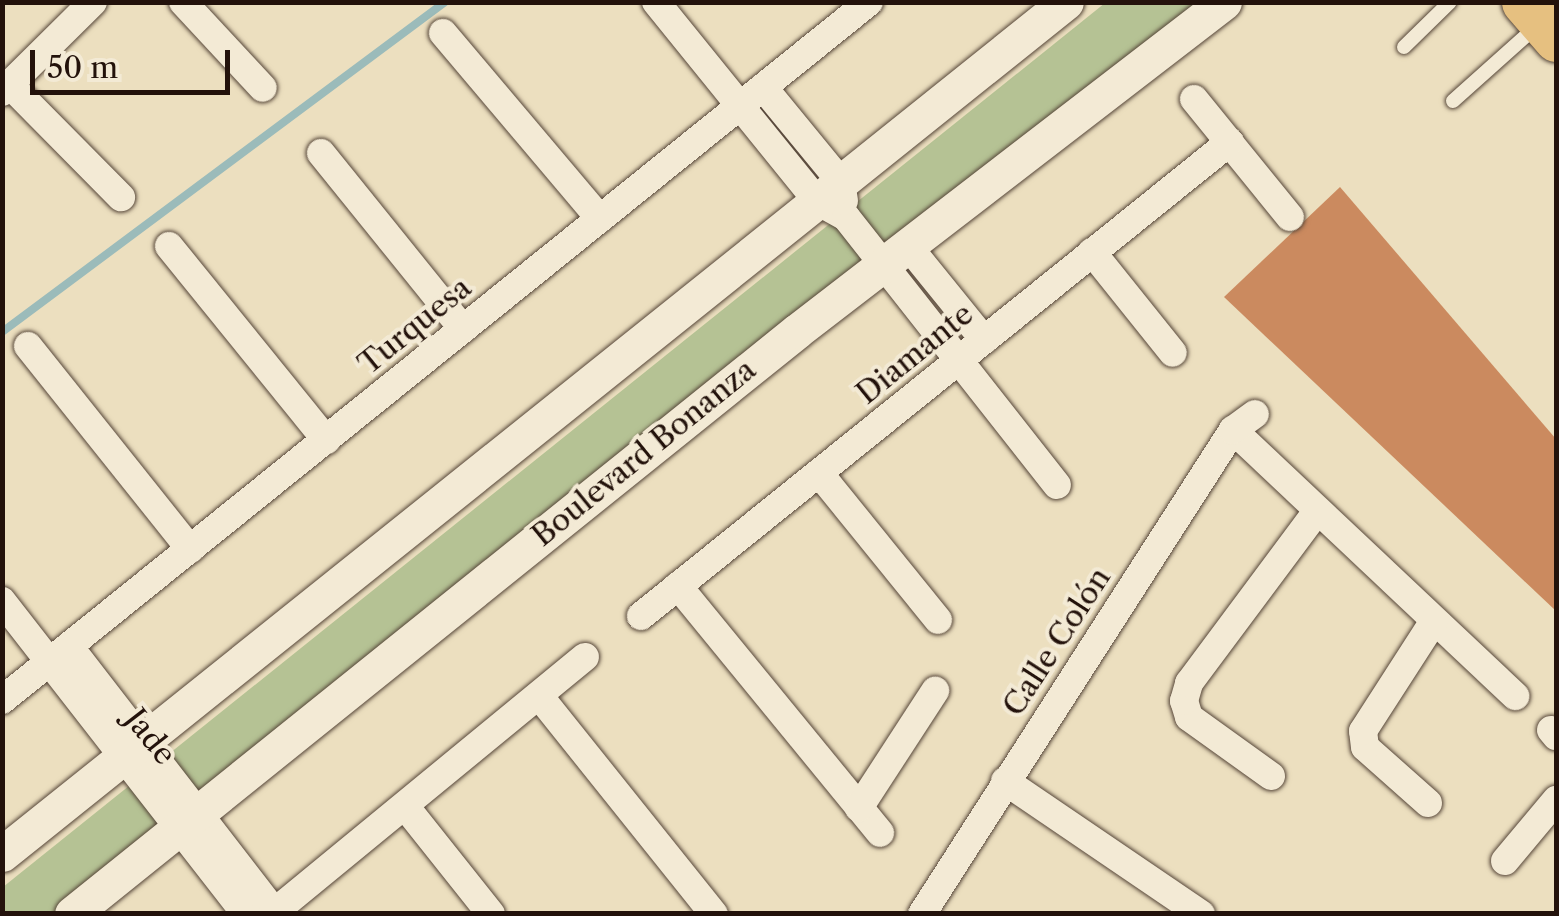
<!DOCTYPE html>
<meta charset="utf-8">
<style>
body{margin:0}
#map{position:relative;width:1559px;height:916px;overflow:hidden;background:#ecdfbf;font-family:"Libre Caslon Text",serif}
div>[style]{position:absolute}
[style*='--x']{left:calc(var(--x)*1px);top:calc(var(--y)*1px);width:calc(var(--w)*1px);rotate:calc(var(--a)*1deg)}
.green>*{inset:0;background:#b5c294}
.stream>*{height:8px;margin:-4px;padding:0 4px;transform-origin:4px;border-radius:4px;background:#9bbbba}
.building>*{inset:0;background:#cb8a5f}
.roads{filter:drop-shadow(0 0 2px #554538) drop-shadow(0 0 2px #554538)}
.service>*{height:14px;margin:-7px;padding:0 7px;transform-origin:7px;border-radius:7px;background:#f3ead5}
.minor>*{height:28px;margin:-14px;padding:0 14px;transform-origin:14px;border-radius:14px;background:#f3ead5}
.tertiary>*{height:35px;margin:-17.5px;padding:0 17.5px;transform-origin:17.5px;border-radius:17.5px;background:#f3ead5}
.trunk>*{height:45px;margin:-22.5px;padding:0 22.5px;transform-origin:22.5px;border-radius:22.5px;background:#e6c080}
span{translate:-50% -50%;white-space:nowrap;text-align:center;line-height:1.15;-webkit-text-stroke:8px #f3ead5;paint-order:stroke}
.street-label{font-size:30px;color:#23120b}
.frame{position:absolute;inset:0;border:5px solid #23120b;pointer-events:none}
.scale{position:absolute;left:30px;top:50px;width:200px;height:45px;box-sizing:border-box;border:5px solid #23120b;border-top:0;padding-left:12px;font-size:30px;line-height:35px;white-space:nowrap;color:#23120b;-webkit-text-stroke:8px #f3ead5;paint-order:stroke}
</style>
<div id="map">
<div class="green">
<div style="clip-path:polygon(1105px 3px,1198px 3px,59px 913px,3px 914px,3px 887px)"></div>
</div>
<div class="stream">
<div style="--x:2;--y:332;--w:552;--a:-36.68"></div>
</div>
<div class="building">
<div style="clip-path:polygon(1340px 187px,1556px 439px,1556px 611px,1224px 297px)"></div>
</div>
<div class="roads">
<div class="service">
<div style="--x:1404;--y:47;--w:64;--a:-44.4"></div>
<div style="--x:1453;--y:101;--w:114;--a:-41.8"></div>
</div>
<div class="minor">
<div style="--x:183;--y:2;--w:117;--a:47.1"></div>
<div style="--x:656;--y:2;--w:256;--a:51"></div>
<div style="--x:817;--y:201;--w:33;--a:29"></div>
<div style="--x:846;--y:217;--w:341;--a:51.8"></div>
<div style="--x:443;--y:33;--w:243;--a:49.8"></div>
<div style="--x:10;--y:85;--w:158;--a:45.3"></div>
<div style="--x:763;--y:87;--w:123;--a:50.6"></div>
<div style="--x:841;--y:182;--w:19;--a:81"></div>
<div style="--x:2;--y:92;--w:128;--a:-44.7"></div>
<div style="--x:1194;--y:99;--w:152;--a:50.9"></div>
<div style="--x:321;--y:153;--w:226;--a:51.1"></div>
<div style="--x:169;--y:246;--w:250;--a:51"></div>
<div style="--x:908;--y:246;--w:121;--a:51"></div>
<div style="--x:1092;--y:252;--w:129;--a:51.3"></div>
<div style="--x:28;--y:346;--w:260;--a:51.4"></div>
<div style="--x:1233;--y:430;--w:388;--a:43.3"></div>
<div style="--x:819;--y:473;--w:189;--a:51"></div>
<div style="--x:678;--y:586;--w:319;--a:50.7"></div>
<div style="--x:2;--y:601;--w:397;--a:52.1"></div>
<div style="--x:641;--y:616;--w:756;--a:-38.83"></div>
<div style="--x:69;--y:646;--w:339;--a:52.3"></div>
<div style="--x:540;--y:697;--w:278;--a:51.3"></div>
<div style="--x:2;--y:700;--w:1113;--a:-38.84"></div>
<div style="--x:1551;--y:730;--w:8;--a:50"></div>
<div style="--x:1271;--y:776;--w:101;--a:-144.3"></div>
<div style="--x:1189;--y:717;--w:17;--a:-107"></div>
<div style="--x:1184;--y:701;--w:19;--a:-74"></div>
<div style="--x:1189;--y:683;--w:214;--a:-53.3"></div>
<div style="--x:1005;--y:781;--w:237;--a:34.2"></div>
<div style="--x:1428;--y:803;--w:84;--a:-138.4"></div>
<div style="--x:1365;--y:747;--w:16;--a:-97"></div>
<div style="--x:1363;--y:731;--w:131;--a:-57.2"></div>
<div style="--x:405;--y:806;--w:138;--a:51.5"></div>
<div style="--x:859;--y:808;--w:140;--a:-57"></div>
<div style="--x:1505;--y:861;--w:80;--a:-50.1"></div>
<div style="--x:272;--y:914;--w:405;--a:-39.4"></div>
<div style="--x:922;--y:914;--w:575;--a:-57.28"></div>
<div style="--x:1233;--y:430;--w:27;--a:-36"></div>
</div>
<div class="tertiary">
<div style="--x:2;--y:854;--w:1363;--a:-38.69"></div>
<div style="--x:72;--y:914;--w:930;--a:-38.8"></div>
<div style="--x:797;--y:331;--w:539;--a:-37.61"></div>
</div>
<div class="trunk">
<div style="--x:1524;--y:2;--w:49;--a:49.1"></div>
</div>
</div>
<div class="street-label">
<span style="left:415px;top:326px;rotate:-39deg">Turquesa</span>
<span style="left:915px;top:354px;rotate:-39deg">Diamante</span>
<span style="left:644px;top:453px;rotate:-39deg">Boulevard Bonanza</span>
<span style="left:1057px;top:642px;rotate:-57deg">Calle Colón</span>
<span style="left:150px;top:737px;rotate:52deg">Jade</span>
</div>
<div class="frame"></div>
<div class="scale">50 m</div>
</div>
